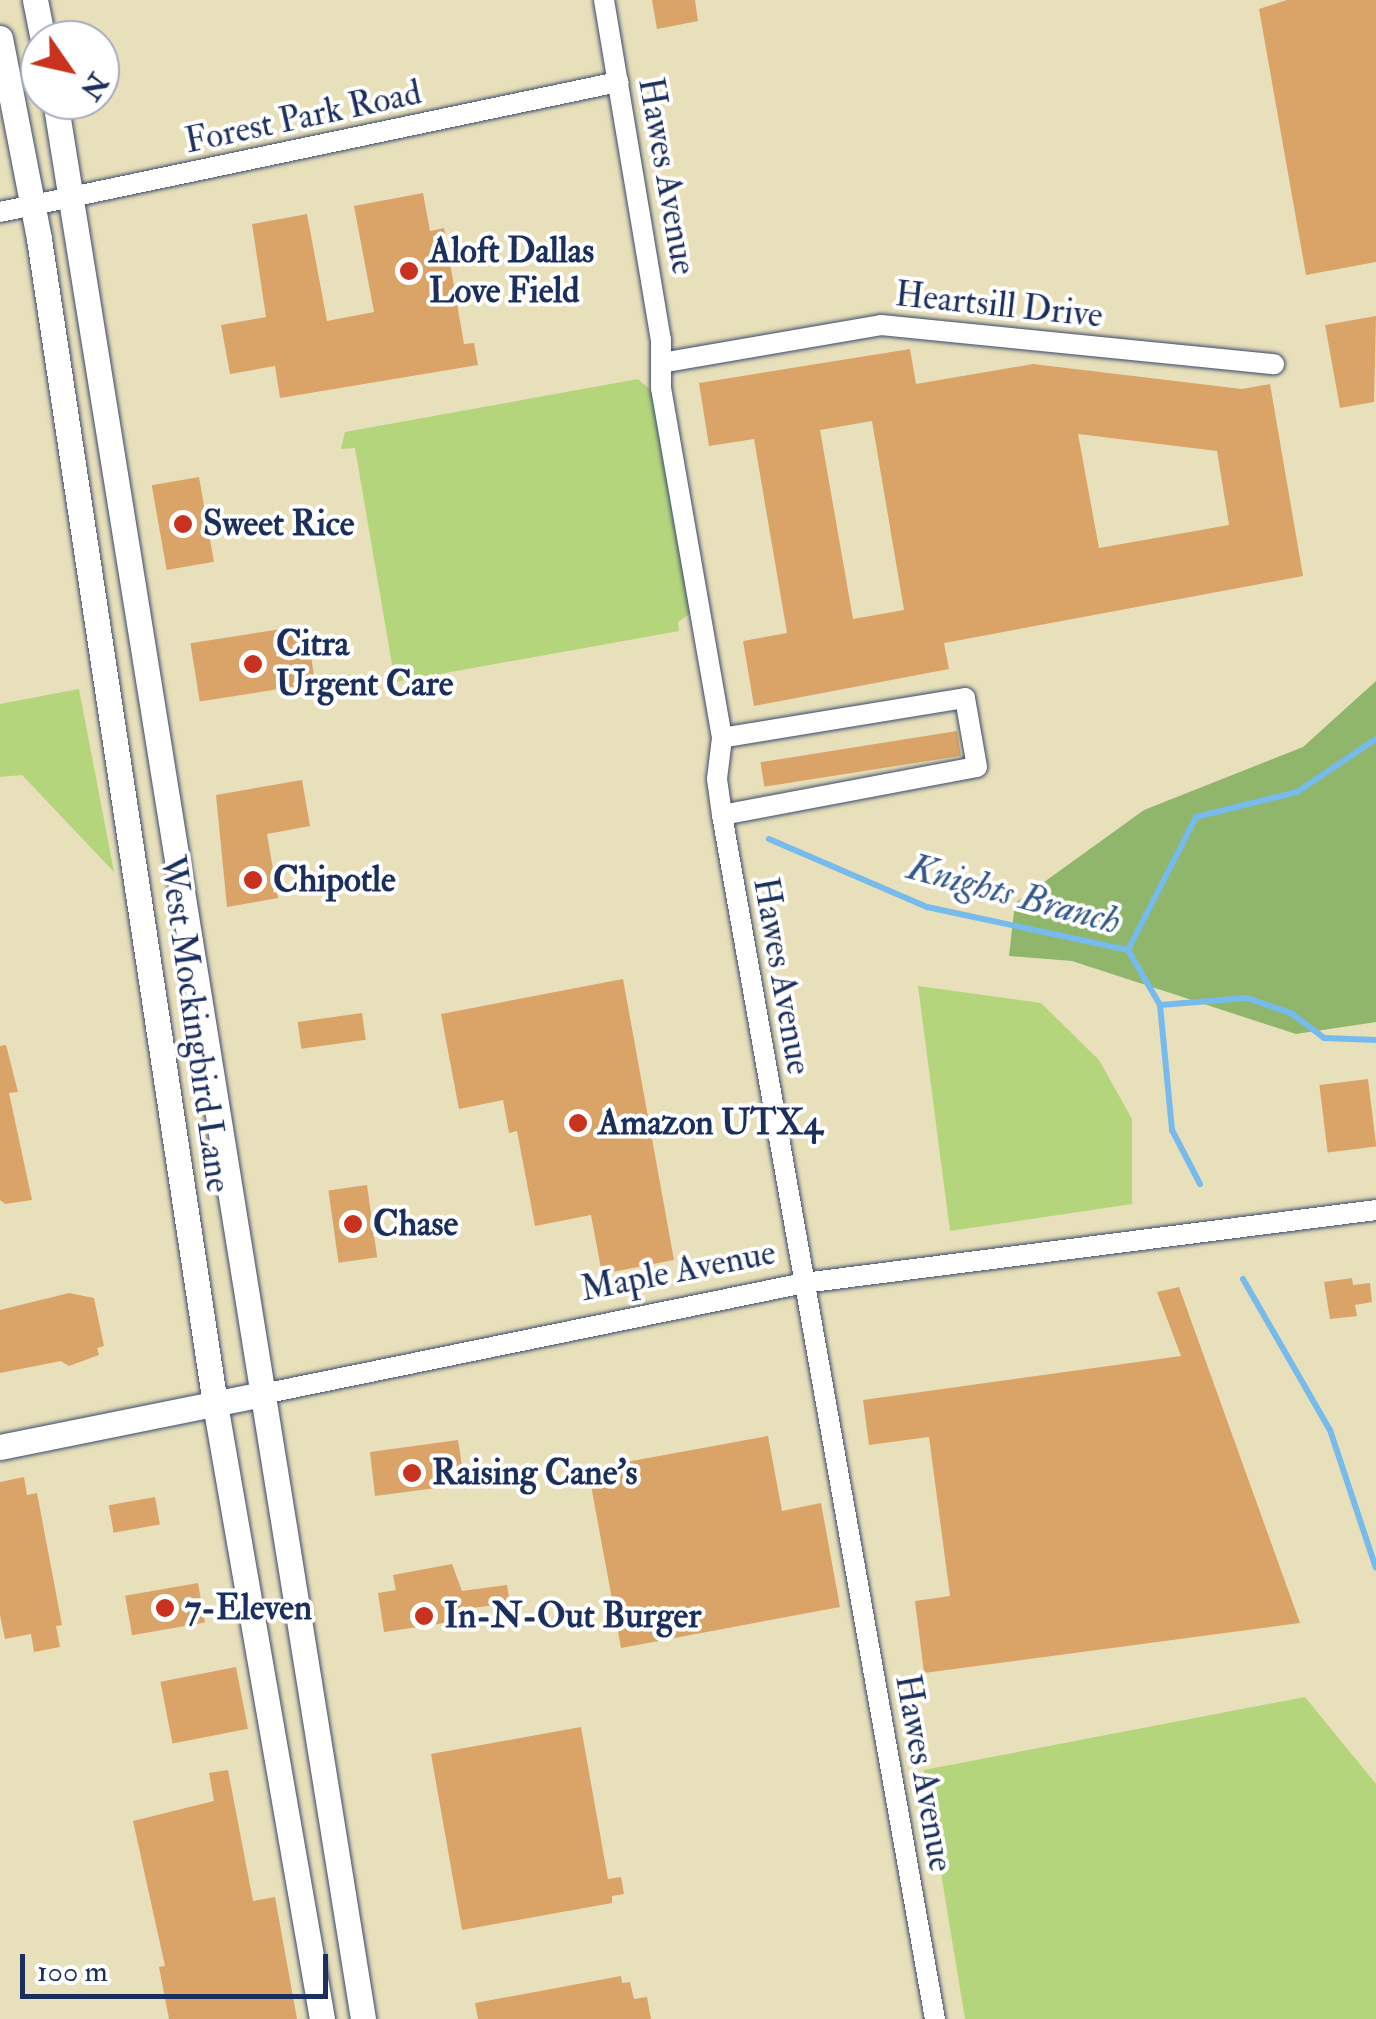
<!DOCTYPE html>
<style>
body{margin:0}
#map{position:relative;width:1376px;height:2019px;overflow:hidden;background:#e8e0bb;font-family:"IM FELL Double Pica",serif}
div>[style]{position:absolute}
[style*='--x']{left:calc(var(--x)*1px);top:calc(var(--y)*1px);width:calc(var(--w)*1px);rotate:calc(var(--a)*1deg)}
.green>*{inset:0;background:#b5d57d}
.forest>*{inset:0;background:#90b66c}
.stream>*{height:6px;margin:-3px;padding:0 3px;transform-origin:3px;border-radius:3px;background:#76bbec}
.building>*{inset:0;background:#daa469;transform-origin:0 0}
.roads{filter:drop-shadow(0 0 2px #3a4a6c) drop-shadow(0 0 2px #3a4a6c)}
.minor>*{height:20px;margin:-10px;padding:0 10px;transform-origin:10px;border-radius:10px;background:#fff}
.major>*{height:25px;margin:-12.5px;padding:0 12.5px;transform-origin:12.5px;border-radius:12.5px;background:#fff}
.dots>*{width:28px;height:28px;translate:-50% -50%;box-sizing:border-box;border:5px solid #fff;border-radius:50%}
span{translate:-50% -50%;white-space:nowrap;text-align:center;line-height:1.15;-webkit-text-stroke:8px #fff;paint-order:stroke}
.street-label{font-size:35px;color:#1b2f5e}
.poi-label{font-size:35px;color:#1b2f5e;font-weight:700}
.left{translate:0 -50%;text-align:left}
.water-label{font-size:38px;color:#365989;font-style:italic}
.north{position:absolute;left:20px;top:20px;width:100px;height:100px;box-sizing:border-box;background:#fff;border:2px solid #a4acbf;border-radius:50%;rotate:124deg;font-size:28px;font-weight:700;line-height:40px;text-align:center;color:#1b2f5e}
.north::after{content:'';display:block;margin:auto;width:35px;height:45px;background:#c8321e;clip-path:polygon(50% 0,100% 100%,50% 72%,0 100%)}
.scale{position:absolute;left:20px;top:1954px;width:308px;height:45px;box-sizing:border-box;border:5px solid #1b2f5e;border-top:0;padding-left:12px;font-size:30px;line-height:35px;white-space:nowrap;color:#1b2f5e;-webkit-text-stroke:8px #fff;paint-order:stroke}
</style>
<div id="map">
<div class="green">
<div style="clip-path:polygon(638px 379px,654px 393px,691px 613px,678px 622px,679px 631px,395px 682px,355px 448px,341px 449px,345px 432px)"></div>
<div style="clip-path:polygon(79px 689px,114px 872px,22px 775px,0 777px,0 704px)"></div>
<div style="clip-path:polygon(918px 986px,1041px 1003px,1099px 1060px,1132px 1119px,1132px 1204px,950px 1231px)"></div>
<div style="clip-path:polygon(1305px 1697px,1376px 1784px,1376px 2019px,965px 2019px,924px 1770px)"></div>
</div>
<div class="forest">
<div style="clip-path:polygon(1376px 681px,1376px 1022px,1296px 1034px,1072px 961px,1009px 956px,1015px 903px,1144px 810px,1303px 747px)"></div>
</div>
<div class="stream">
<div style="--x:769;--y:839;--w:172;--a:23.3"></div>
<div style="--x:927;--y:907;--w:206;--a:12.1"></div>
<div style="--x:1128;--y:950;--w:64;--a:59.8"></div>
<div style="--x:1160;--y:1005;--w:126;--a:84.5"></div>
<div style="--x:1172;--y:1130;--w:61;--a:62.6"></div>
<div style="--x:1128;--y:950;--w:149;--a:-62.9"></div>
<div style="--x:1196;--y:817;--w:104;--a:-13.9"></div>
<div style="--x:1297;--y:792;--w:95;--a:-33.9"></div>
<div style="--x:1160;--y:1005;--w:87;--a:-4.6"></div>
<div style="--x:1247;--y:998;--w:46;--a:18.8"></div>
<div style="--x:1291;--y:1013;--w:41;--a:37.1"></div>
<div style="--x:1324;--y:1038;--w:52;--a:2.2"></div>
<div style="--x:1243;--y:1279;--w:174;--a:60.1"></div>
<div style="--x:1330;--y:1430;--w:145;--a:71.6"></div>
</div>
<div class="building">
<div style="clip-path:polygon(652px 0,695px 0,698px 21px,657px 29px)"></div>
<div style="clip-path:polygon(1287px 0,1376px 0,1376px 262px,1306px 275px,1259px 9px)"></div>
<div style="clip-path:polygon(423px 193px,430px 231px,444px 228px,464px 344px,474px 343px,478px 365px,280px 398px,275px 366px,230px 374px,221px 325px,266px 317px,252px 224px,307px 214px,327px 321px,374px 312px,354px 206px)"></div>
<div style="clip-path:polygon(1376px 316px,1374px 402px,1340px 408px,1325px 325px)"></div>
<div style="clip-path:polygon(evenodd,910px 349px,916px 384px,1033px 364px,1242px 389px,1270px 384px,1303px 576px,944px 643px,949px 669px,754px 706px,743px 641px,787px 633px,754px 439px,709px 446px,699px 383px,910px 349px,872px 421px,904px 610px,853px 619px,820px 430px,872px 421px,910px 349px,1078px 434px,1217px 451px,1229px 525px,1099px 548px,1078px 434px)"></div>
<div style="left:199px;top:477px;width:86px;height:48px;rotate:80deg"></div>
<div style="left:306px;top:625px;width:59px;height:117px;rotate:81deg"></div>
<div style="left:957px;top:731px;width:25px;height:199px;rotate:81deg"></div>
<div style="clip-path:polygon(302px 780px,310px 826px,267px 834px,278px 898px,227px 907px,216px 795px)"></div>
<div style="clip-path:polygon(623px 979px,674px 1260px,602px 1274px,591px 1215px,535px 1226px,517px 1131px,509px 1133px,503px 1100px,459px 1109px,441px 1014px)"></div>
<div style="left:362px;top:1013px;width:27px;height:65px;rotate:82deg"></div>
<div style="clip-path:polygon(6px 1045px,18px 1092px,9px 1093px,32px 1200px,5px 1204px,0 1200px,0 1046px)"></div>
<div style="left:1368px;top:1079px;width:68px;height:49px;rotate:83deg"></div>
<div style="left:367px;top:1185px;width:73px;height:39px;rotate:82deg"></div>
<div style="clip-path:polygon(1352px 1278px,1353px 1285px,1370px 1283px,1372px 1302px,1355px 1305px,1357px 1316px,1330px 1319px,1324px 1282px)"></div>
<div style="clip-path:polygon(1179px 1287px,1300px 1623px,924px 1673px,915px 1601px,950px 1596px,929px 1437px,869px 1445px,863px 1400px,1181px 1356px,1157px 1292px)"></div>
<div style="clip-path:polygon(69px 1293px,94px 1298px,104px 1346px,97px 1348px,99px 1355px,69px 1366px,61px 1361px,0 1373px,0 1310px)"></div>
<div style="clip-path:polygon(768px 1436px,782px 1511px,821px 1503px,840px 1607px,621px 1648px,588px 1469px)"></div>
<div style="clip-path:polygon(458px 1440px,462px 1466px,450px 1468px,444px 1487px,375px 1496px,370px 1452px)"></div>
<div style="clip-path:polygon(24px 1477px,27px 1495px,37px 1493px,62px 1625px,56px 1626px,60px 1647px,34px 1652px,31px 1634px,5px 1639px,0 1615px,0 1482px)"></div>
<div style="left:155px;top:1497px;width:28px;height:47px;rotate:80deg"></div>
<div style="clip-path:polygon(452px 1564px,462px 1591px,507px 1585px,510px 1603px,465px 1609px,466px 1620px,384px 1632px,378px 1593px,396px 1590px,393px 1575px)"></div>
<div style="left:198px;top:1583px;width:40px;height:74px;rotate:80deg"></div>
<div style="left:236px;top:1667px;width:63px;height:77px;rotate:79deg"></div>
<div style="clip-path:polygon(581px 1727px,608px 1879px,621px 1877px,624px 1894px,612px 1896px,612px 1903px,462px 1930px,431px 1754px)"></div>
<div style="clip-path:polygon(228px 1770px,253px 1901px,275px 1897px,297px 2019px,169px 2019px,159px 1967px,165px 1966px,133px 1821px,214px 1801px,209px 1773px)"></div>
<div style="clip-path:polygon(621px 1976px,622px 1983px,630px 1982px,634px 1999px,647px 1997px,651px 2019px,478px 2019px,475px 2003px)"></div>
</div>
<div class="roads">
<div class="minor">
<div style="--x:604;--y:0;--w:344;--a:80.5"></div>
<div style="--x:661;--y:339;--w:49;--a:90"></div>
<div style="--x:661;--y:388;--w:355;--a:80.1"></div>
<div style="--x:722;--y:738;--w:41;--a:97"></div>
<div style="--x:717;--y:779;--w:36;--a:82"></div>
<div style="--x:722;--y:815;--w:1223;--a:79.97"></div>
<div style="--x:0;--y:212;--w:632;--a:-11.88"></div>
<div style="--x:661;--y:363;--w:223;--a:-9.8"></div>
<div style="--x:881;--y:325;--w:395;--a:5.7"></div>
<div style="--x:722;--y:815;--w:259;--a:-10.7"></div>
<div style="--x:977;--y:767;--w:70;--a:-99.9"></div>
<div style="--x:965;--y:698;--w:246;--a:170.7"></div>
<div style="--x:258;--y:1395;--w:557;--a:-11.59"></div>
<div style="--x:804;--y:1283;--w:577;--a:-7.27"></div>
</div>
<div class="major">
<div style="--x:35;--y:0;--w:41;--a:78.7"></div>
<div style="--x:0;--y:38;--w:205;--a:79"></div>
<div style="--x:39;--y:239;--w:1178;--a:81.41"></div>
<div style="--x:215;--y:1404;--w:624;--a:80.13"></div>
<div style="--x:55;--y:100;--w:1944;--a:80.88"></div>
<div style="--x:0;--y:1447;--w:263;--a:-11.4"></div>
</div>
</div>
<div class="dots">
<div style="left:409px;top:271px;background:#c8321e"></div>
<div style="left:183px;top:524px;background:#c8321e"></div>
<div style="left:253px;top:664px;background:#c8321e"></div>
<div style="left:253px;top:880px;background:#c8321e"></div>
<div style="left:578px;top:1123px;background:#c8321e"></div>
<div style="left:353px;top:1224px;background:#c8321e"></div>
<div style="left:412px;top:1473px;background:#c8321e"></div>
<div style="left:165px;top:1608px;background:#c8321e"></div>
<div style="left:424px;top:1616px;background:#c8321e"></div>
</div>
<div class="street-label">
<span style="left:303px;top:117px;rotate:-12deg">Forest Park Road</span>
<span style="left:667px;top:176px;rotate:80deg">Hawes Avenue</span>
<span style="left:999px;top:305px;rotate:6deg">Heartsill Drive</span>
<span style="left:782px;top:976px;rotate:80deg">Hawes Avenue</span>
<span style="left:195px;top:1024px;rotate:82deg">West Mockingbird Lane</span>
<span style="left:678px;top:1271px;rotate:-11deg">Maple Avenue</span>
<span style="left:924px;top:1773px;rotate:80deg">Hawes Avenue</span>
</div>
<div class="poi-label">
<span class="left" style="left:429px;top:271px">Aloft Dallas<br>Love Field</span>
<span class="left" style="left:203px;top:524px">Sweet Rice</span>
<span class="left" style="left:276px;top:664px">Citra<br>Urgent Care</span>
<span class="left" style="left:273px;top:880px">Chipotle</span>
<span class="left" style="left:598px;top:1123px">Amazon UTX4</span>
<span class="left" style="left:373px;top:1224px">Chase</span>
<span class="left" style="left:432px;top:1473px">Raising Cane's</span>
<span class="left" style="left:185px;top:1608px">7-Eleven</span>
<span class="left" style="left:444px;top:1616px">In-N-Out Burger</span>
</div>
<div class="water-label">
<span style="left:1014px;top:895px;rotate:15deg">Knights Branch</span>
</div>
<div class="north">N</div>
<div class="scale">100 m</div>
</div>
